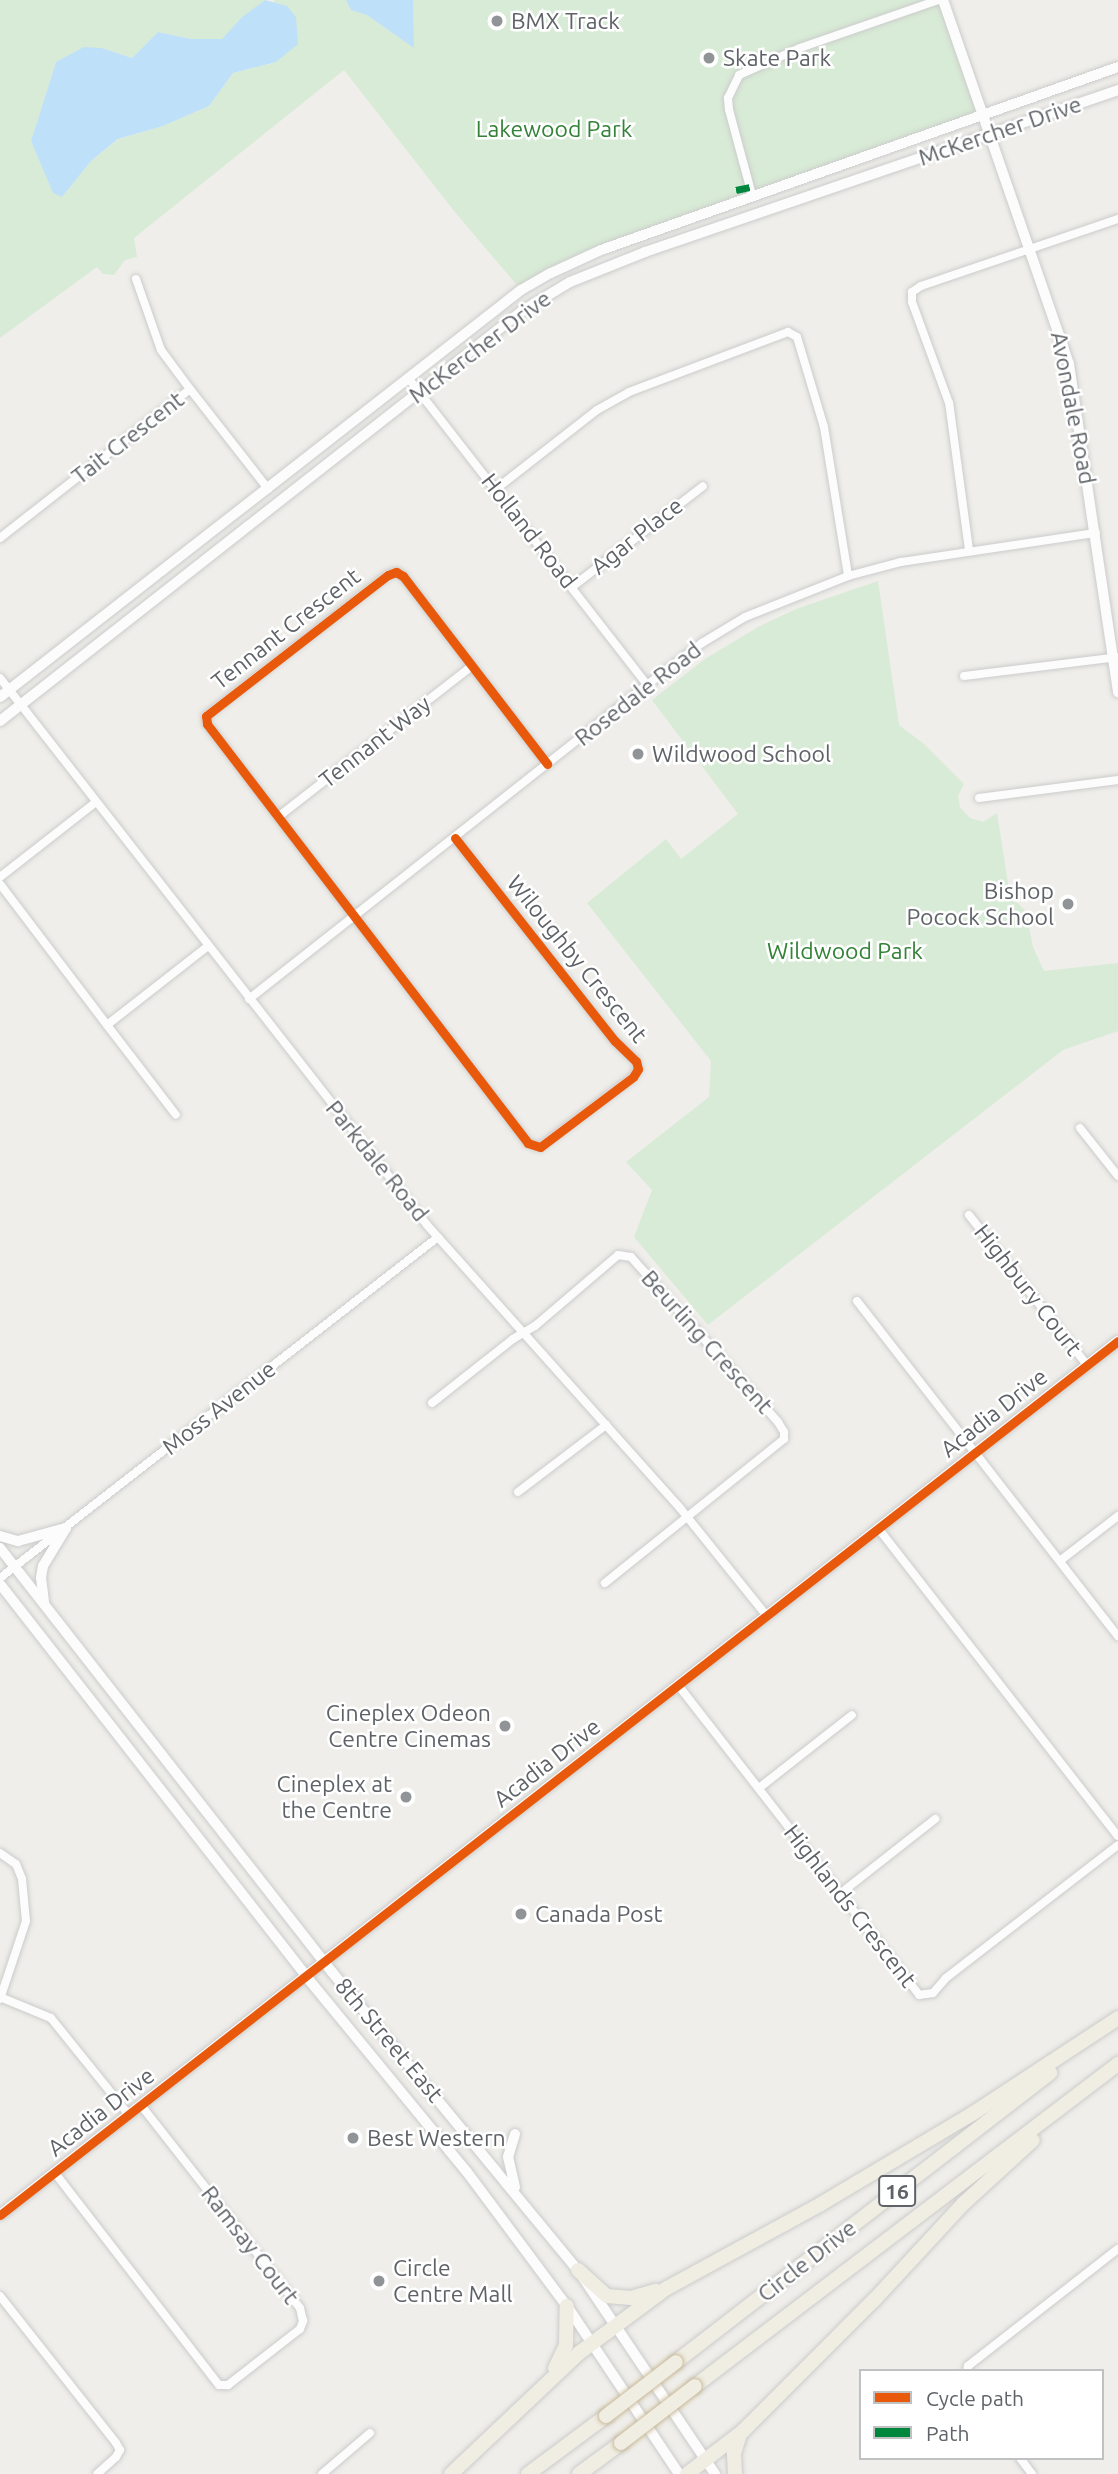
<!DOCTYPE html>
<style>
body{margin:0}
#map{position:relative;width:1118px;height:2474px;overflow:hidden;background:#efeeea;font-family:Ubuntu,sans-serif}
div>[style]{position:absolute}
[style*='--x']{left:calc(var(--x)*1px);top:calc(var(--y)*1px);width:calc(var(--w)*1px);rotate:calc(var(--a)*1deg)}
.green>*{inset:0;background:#d8ebd6}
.water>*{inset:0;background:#bfe0f9}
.roads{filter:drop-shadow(0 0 2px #cbcccc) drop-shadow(0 0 2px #cbcccc)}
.minor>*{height:8px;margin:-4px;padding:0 4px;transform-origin:4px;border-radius:4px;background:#fdfcfc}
.tertiary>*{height:10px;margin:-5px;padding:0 5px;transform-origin:5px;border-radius:5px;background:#fdfcfc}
.secondary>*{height:10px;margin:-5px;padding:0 5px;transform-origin:5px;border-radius:5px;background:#fdfcfc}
.motorway>*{height:14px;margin:-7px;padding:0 7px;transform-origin:7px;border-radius:7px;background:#f0ede3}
.bridges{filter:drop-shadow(0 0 2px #c8b996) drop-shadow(0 0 2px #c8b996)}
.motorway-bridge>*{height:14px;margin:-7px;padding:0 7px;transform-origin:7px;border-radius:7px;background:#f0ede3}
.quiet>*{height:7px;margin-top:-3.5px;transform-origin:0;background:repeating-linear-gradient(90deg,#00873e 0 14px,transparent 0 21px)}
.cycleway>*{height:9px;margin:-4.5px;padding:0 4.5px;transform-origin:4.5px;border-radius:4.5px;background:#e8590c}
.dots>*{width:19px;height:19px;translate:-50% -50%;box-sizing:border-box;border:4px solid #fff;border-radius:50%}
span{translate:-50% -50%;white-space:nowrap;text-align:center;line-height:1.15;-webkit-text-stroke:5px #fff;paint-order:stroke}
.shield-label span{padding:2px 5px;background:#fff;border:2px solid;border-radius:5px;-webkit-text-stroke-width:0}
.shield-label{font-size:21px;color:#5f6368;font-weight:700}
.poi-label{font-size:23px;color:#5f6368}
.left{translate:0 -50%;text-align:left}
.right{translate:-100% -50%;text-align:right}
.park-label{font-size:23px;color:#348238}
.street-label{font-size:23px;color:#5f6368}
.legend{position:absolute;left:859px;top:2369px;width:245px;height:91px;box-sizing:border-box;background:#fff;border:2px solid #bfc1c3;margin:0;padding:9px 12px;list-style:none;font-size:21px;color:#5f6368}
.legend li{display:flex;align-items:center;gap:14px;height:35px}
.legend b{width:35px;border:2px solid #bfc1c3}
</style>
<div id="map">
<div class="green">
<div style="clip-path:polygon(0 0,265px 0,266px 3px,242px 17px,223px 39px,191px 39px,158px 32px,132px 58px,102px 48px,56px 62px,31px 141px,62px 197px,91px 161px,119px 139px,163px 126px,209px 106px,233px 73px,273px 63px,274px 0,943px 0,984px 114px,601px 250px,521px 290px,454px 211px,344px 70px,134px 238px,137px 257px,125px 260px,114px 275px,103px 274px,97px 267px,0 338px)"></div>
<div style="clip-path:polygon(878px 581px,899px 725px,924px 744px,964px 784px,958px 796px,960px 807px,970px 818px,983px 822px,997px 813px,1010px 896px,1026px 911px,1033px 947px,1044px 971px,1118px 963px,1118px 1031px,1063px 1050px,708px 1325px,634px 1237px,652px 1190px,626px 1162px,709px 1097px,711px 1061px,587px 903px,666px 839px,681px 859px,738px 814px,652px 700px,705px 659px,758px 627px,796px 609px)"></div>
</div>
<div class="water">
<div style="clip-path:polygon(265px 0,287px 6px,296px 17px,298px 44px,276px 62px,233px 73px,209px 106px,163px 126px,118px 139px,91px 161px,62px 197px,53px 193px,31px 141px,56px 62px,84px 47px,102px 48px,132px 58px,158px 32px,191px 39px,222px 39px,242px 17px)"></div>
<div style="clip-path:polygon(346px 0,413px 0,414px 48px,367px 15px,351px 10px)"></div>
</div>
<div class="roads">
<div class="minor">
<div style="--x:752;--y:195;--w:88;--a:-105.1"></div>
<div style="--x:729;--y:110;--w:12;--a:-95"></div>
<div style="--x:728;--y:98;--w:25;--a:-64"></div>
<div style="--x:739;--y:75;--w:67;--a:-23.9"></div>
<div style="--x:800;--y:48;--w:147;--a:-19.1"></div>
<div style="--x:136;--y:279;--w:75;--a:70.6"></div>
<div style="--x:161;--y:350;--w:49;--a:53.4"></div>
<div style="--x:409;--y:379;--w:388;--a:52.1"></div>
<div style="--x:496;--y:489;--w:128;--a:-38"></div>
<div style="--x:597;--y:410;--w:37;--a:-29"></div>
<div style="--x:629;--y:392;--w:170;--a:-20.7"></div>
<div style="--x:788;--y:332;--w:10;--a:29"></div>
<div style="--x:797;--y:337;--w:94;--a:73.3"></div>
<div style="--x:824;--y:427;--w:151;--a:80.8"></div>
<div style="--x:0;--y:538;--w:241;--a:-38.1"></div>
<div style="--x:190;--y:389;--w:127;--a:52"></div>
<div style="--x:969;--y:550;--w:148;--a:-97.7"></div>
<div style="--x:949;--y:403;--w:108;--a:-110.1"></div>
<div style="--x:912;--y:302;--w:10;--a:-90"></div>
<div style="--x:912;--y:292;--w:11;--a:-34"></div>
<div style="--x:921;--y:286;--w:208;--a:-18.8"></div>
<div style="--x:572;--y:587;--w:165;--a:-37.6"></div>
<div style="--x:964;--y:676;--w:155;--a:-7"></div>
<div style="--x:0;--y:678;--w:694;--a:52.02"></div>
<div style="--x:427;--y:1225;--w:380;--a:48.2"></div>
<div style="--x:680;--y:1508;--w:137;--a:51.2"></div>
<div style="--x:979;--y:798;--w:140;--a:-7.4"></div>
<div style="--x:278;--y:817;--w:246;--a:-37.9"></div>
<div style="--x:455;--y:838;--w:258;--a:51.8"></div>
<div style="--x:615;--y:1041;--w:29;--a:44"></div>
<div style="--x:636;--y:1061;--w:8;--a:76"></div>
<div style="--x:638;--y:1069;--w:9;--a:122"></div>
<div style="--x:633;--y:1077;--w:116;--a:143"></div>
<div style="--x:540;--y:1147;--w:13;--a:-162"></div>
<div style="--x:528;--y:1143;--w:528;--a:-127.46"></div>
<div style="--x:207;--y:724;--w:8;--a:-97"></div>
<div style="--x:206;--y:716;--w:230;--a:-37.8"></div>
<div style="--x:388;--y:575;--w:9;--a:-21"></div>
<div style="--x:396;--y:572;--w:8;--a:30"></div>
<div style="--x:403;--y:576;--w:237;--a:52.5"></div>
<div style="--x:0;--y:877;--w:122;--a:-38"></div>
<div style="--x:0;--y:884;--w:177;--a:52.8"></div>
<div style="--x:107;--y:1025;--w:128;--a:-38"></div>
<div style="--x:249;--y:999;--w:507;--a:-38.27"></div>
<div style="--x:647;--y:685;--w:69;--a:-37.4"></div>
<div style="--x:702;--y:643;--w:50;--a:-31.2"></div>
<div style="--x:745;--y:617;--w:111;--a:-21.7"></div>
<div style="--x:848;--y:576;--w:55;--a:-14.8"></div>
<div style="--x:901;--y:562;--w:197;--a:-8.5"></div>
<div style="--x:107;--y:1025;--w:113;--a:52.5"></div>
<div style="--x:1080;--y:1128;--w:61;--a:51.6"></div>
<div style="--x:969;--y:1215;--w:191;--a:51.8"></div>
<div style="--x:857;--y:1301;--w:425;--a:52.1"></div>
<div style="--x:432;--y:1403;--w:103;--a:-38.3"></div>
<div style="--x:513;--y:1339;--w:26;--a:-31"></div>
<div style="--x:535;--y:1326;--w:109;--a:-40.5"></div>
<div style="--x:618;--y:1255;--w:13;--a:9"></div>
<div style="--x:631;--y:1257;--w:221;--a:48.3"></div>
<div style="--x:778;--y:1422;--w:12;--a:59"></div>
<div style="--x:784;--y:1432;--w:7;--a:90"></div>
<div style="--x:784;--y:1439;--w:230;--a:141.2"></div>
<div style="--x:518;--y:1492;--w:111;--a:-37.3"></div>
<div style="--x:878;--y:1528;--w:390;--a:52.1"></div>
<div style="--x:1061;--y:1560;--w:72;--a:-37.7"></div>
<div style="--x:0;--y:1578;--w:555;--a:-37.9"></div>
<div style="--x:678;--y:1685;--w:393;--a:52.1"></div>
<div style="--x:919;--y:1995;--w:14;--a:-8"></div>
<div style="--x:933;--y:1993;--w:20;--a:-49"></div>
<div style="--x:946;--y:1978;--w:217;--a:-37.7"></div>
<div style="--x:759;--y:1788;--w:118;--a:-38.1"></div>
<div style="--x:0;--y:1853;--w:19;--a:35"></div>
<div style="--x:16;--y:1864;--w:16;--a:68"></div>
<div style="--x:22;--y:1879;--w:42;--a:84.6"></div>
<div style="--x:26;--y:1921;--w:82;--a:108.4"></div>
<div style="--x:841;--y:1893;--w:120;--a:-38.2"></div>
<div style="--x:0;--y:1997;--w:55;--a:22.4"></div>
<div style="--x:51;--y:2018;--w:124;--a:51.2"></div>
<div style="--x:55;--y:2173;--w:268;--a:52.3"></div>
<div style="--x:219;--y:2385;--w:9;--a:0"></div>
<div style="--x:228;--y:2385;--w:91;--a:-37.9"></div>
<div style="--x:300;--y:2329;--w:9;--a:-69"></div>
<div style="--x:303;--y:2321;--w:13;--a:-103"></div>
<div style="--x:300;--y:2308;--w:258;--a:-128.1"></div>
<div style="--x:0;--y:2296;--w:187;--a:51.7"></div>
<div style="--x:116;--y:2443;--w:8;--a:60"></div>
<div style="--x:120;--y:2450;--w:8;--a:120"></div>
<div style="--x:116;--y:2457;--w:25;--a:138"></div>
<div style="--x:967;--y:2371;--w:5;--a:-79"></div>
<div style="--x:968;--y:2366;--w:190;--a:-38"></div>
<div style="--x:1020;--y:2458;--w:20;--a:53"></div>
<div style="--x:322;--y:2474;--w:63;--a:-40.5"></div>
</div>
<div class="tertiary">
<div style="--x:943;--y:0;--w:385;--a:70.9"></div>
<div style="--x:1069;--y:364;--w:332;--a:81.5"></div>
<div style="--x:0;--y:2215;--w:1419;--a:-38.02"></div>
</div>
<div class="secondary">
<div style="--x:0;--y:697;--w:661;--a:-38"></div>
<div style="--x:521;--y:290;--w:34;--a:-30"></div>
<div style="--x:551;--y:273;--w:55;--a:-24.7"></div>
<div style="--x:601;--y:250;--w:548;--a:-19.49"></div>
<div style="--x:0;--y:721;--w:664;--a:-38.15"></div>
<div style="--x:522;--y:311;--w:56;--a:-31.1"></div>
<div style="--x:570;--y:282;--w:81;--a:-21.8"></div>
<div style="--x:645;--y:252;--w:500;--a:-18.9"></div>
<div style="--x:0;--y:1536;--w:19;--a:16"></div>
<div style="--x:18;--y:1541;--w:50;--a:-15.2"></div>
<div style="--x:0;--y:1548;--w:539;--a:51.94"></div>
<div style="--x:332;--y:1972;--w:386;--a:50.5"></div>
<div style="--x:578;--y:2270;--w:246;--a:56.1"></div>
<div style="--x:0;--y:1584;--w:496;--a:52"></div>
<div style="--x:305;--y:1975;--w:255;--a:50.6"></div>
<div style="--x:467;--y:2172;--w:167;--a:53.3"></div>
<div style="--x:567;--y:2306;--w:202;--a:56.3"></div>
<div style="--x:44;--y:1602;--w:24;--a:-97"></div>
<div style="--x:41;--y:1578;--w:12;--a:-81"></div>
<div style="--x:43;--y:1566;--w:44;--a:-58.8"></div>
<div style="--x:515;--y:2187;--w:31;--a:-103"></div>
<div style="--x:508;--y:2157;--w:24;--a:-73"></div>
</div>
<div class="motorway">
<div style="--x:578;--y:2270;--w:39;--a:42"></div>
<div style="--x:607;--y:2296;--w:24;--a:5"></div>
<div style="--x:631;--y:2298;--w:26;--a:-16"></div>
<div style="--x:676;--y:2362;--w:473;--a:-37.7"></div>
<div style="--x:555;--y:2368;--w:25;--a:-64"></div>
<div style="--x:566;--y:2345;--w:39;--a:-89"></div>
<div style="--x:695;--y:2386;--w:532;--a:-37.28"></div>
<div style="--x:451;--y:2474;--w:176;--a:-43.4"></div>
<div style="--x:579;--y:2353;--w:109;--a:-36.5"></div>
<div style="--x:667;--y:2288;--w:175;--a:-28.6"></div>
<div style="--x:821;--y:2204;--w:176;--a:-30.8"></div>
<div style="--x:972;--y:2114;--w:175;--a:-33.3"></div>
<div style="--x:528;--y:2474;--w:97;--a:-36.6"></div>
<div style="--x:579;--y:2474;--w:52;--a:-36.4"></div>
<div style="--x:687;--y:2474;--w:71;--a:-37.5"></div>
<div style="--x:743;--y:2431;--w:187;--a:-45"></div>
<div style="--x:875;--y:2299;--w:131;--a:-47.2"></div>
<div style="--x:964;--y:2203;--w:93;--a:-42.4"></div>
<div style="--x:735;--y:2474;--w:21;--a:-93"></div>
<div style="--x:734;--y:2453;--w:19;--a:-72"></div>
</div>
</div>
<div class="bridges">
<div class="motorway-bridge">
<div style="--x:606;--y:2416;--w:88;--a:-37.6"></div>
<div style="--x:621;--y:2443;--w:93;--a:-37.6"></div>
</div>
</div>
<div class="quiet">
<div style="--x:736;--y:190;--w:14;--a:-12"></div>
</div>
<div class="cycleway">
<div style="--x:455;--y:838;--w:258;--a:51.8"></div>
<div style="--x:615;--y:1041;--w:29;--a:44"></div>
<div style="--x:636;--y:1061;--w:8;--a:76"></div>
<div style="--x:638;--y:1069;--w:9;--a:122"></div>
<div style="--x:633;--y:1077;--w:116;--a:143"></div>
<div style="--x:540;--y:1147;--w:13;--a:-162"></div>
<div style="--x:528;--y:1143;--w:528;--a:-127.46"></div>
<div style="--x:207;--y:724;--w:8;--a:-97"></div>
<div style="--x:206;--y:716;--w:230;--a:-37.8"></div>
<div style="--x:388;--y:575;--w:9;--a:-21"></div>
<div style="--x:396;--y:572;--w:8;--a:30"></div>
<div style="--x:403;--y:576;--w:237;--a:52.5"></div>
<div style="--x:0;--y:2215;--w:1419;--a:-38.02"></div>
</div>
<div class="dots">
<div style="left:497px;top:21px;background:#919496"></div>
<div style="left:709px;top:58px;background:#919496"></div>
<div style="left:638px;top:754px;background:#919496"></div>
<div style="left:1068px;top:904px;background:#919496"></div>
<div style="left:505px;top:1726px;background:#919496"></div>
<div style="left:406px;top:1797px;background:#919496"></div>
<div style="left:521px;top:1914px;background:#919496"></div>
<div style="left:353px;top:2138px;background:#919496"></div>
<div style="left:379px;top:2281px;background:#919496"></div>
</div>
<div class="shield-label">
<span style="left:897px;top:2191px">16</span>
</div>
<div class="poi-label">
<span class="left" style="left:511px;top:21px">BMX Track</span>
<span class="left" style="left:723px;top:58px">Skate Park</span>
<span class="left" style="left:652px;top:754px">Wildwood School</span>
<span class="right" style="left:1054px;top:904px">Bishop<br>Pocock School</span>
<span class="right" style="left:491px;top:1726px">Cineplex Odeon<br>Centre Cinemas</span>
<span class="right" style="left:392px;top:1797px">Cineplex at<br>the Centre</span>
<span class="left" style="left:535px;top:1914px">Canada Post</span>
<span class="left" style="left:367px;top:2138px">Best Western</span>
<span class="left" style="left:393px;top:2281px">Circle<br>Centre Mall</span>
</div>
<div class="park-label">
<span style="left:554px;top:129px">Lakewood Park</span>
<span style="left:845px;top:951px">Wildwood Park</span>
</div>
<div class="street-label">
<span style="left:1000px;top:131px;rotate:-19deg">McKercher Drive</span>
<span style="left:480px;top:347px;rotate:-37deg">McKercher Drive</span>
<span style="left:1073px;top:408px;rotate:79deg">Avondale Road</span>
<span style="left:128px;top:438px;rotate:-38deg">Tait Crescent</span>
<span style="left:529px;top:531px;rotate:52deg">Holland Road</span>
<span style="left:637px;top:536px;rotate:-38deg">Agar Place</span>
<span style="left:286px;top:629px;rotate:-38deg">Tennant Crescent</span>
<span style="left:638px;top:694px;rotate:-38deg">Rosedale Road</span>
<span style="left:375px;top:742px;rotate:-38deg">Tennant Way</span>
<span style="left:577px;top:959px;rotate:51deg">Wiloughby Crescent</span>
<span style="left:377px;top:1161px;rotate:51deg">Parkdale Road</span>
<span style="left:1028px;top:1290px;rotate:52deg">Highbury Court</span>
<span style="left:707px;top:1342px;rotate:48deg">Beurling Crescent</span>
<span style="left:219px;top:1408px;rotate:-38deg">Moss Avenue</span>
<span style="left:994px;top:1413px;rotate:-38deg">Acadia Drive</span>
<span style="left:547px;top:1763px;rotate:-38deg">Acadia Drive</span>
<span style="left:850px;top:1906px;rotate:52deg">Highlands Crescent</span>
<span style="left:389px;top:2040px;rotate:50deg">8th Street East</span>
<span style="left:101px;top:2112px;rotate:-38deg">Acadia Drive</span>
<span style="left:250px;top:2245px;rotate:52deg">Ramsay Court</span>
<span style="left:807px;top:2261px;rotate:-38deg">Circle Drive</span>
</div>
<ul class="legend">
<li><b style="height:9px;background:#e8590c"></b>Cycle path</li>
<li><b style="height:9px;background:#00873e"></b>Path</li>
</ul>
</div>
